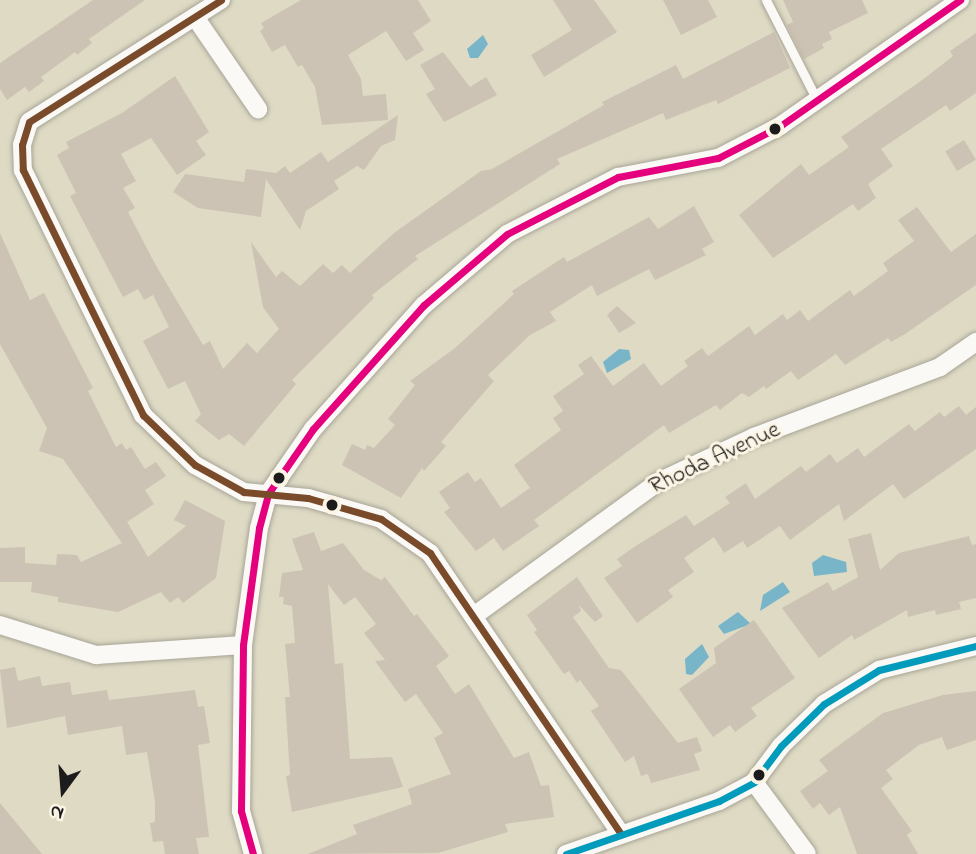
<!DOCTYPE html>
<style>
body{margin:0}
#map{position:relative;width:976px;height:854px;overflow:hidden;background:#dedac4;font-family:"Indie Flower",sans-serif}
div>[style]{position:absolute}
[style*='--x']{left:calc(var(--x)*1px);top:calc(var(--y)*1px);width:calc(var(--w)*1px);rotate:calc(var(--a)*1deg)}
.water>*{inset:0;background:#78b5c8}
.building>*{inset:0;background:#cdc3b4;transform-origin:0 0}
.roads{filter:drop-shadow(0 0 2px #a8a597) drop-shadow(0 0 2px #a8a597)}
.service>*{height:9px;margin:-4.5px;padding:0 4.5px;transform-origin:4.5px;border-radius:4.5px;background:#faf9f6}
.minor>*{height:18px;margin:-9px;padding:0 9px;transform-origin:9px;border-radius:9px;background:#faf9f6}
.bus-1>*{height:7px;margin:-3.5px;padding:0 3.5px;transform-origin:3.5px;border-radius:3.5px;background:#e5007d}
.bus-2>*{height:7px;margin:-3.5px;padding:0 3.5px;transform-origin:3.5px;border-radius:3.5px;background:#7a4b2a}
.bus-3>*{height:7px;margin:-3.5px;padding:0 3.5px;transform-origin:3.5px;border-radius:3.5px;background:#039bbc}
.dots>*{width:19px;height:19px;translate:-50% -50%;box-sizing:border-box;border:4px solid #fcf5e5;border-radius:50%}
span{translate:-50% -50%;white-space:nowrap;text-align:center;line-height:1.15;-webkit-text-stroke:6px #fcf5e5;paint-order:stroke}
.street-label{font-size:24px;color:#1c1c1c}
.north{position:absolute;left:28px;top:756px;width:70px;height:70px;-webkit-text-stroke:5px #fcf5e5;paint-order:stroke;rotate:196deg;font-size:19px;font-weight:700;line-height:28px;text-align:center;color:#1c1c1c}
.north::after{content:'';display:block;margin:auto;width:24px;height:32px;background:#1c1c1c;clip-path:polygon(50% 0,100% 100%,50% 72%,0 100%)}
</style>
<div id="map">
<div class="water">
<div style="clip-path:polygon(483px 35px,488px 44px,478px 58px,470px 58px,467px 49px)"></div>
<div style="clip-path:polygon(619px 349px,629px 350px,631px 359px,607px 373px,603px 362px)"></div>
<div style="clip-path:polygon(823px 555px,846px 562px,847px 572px,814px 576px,812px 563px)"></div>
<div style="clip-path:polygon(783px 582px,790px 592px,760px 611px,763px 595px)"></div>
<div style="clip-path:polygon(738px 612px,751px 624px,724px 634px,718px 626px)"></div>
<div style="clip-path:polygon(702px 644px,709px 657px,692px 675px,686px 674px,685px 659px)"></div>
</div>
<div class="building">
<div style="clip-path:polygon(93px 0,145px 0,89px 39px,92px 43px,77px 55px,75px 52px,41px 77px,44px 81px,29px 92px,25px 87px,7px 100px,0 89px,0 63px)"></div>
<div style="clip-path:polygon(301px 0,418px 0,431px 21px,413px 33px,424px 50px,406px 61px,386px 31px,348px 55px,361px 79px,363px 96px,386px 94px,388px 120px,322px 125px,315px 87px,302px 65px,298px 67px,285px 45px,272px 52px,260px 31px,264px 28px,261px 23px)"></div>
<div style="clip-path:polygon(553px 0,594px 0,617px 32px,544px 77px,531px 55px,572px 30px)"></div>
<div style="clip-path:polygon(663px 0,708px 0,717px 17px,681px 35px)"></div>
<div style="clip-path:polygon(783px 0,862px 0,868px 13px,829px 32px,832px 39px,822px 44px,824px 48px,804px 59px,787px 25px,793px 22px)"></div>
<div style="clip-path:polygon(774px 32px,790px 68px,718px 104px,716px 100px,666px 120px,663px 113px,557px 159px,560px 164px,415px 256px,418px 259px,372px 295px,374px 298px,292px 380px,296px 384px,244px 446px,229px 434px,219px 440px,195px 421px,201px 414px,185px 381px,168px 389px,143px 341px,169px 327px,153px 295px,144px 300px,138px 289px,123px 297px,70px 196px,76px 193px,57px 155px,69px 148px,66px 142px,122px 113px,175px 76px,209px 132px,196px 141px,206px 155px,177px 175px,151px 138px,121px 154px,136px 181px,123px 188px,135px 208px,128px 212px,154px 262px,203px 345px,210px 341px,223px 369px,247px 343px,257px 353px,279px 329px,263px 307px,251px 242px,276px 277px,282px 271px,300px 286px,323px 264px,333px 273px,342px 265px,350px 273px,394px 233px,481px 171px,492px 169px,604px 105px,602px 102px,676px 65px,683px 79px)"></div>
<div style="clip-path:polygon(976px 33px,976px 93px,950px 111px,946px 105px,881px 149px,893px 166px,868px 184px,876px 198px,858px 211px,853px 204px,773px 258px,739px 215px,801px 164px,809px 175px,849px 147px,841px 137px,925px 78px,953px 56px,950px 51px)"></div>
<div style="clip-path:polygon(443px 52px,470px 87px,486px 77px,497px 95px,444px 122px,426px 94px,435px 89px,420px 65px)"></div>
<div style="clip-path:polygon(398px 115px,395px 140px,381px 146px,364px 170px,357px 166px,334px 181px,339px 189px,306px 211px,300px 230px,266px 179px,261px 217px,198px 208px,173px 192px,185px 174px,244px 182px,246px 169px,276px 173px,285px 166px,290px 173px,321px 152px,328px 162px)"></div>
<div style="left:964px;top:140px;width:23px;height:22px;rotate:59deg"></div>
<div style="clip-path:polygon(694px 206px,714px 242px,702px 249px,706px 255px,655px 280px,649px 269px,597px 296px,592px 285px,550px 312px,556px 321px,530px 335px,488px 375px,494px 381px,441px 442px,446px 446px,424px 471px,422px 468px,401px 498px,342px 465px,352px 444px,365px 450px,367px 445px,374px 448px,395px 425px,388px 419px,415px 385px,410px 381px,455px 348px,514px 294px,512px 291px,564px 257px,567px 262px,649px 217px,658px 229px)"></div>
<div style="clip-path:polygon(917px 207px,951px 252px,976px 234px,976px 285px,905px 334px,891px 342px,888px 338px,845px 365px,836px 354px,798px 380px,791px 371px,766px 389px,764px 386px,749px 397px,742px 393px,720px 410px,716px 405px,669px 433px,664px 425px,534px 520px,539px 526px,503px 551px,494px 538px,476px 551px,444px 512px,450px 508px,439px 492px,468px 472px,475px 482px,481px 478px,501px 508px,530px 488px,514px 465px,561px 430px,553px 418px,563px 411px,553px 396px,584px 374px,578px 365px,591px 356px,613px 386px,644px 363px,661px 386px,688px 366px,684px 361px,702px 348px,708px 356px,749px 326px,755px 335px,783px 314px,787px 320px,800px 310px,808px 321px,850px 290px,854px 296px,888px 271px,883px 263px,914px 241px,898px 220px)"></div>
<div style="clip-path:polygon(0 233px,30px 300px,44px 293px,93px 388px,88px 391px,116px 447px,122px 443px,126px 450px,131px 447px,145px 469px,156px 462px,166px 476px,145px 490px,154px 504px,127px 522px,148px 557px,186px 526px,174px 520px,185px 500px,225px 521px,216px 578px,183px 603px,178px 597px,170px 603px,161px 592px,118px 612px,58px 602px,58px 597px,31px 592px,32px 582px,0 582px,0 548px,25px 547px,25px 563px,56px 565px,57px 554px,77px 555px,81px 562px,122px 543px,63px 459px,39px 451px,47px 428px,0 344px)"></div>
<div style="clip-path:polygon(617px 306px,636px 323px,619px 333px,607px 315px)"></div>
<div style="clip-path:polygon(959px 406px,966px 415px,976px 407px,976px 449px,904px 499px,893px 484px,844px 521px,839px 504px,790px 540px,780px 526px,747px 548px,743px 541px,724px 553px,714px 537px,684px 558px,694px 572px,668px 590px,673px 597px,637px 623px,604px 578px,622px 566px,617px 559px,637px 545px,686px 515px,694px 526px,730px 503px,725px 497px,746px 483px,755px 499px,801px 466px,806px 472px,830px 454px,837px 463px,858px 448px,864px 457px,909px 424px,915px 431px,940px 412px,944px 417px)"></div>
<div style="clip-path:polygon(314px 532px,321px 551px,343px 543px,364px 570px,381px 580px,385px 577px,414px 616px,417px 614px,449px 656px,436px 666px,455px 694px,469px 684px,514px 758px,529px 752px,541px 786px,549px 785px,554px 817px,505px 824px,508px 832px,438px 853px,308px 854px,357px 834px,353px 825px,412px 804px,408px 789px,451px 774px,434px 738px,443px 733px,416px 694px,405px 702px,375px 661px,385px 660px,364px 633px,376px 624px,355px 597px,344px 605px,328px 584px,335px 664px,343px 663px,350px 759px,392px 757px,403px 787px,292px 812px,286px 776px,290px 775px,285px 697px,290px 697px,285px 644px,295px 643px,292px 606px,283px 604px,284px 597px,279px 597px,282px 573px,303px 570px,292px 539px)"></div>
<div style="clip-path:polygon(871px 533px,880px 570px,899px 553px,969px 536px,972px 545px,976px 544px,976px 598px,959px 602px,961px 609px,936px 615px,935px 610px,908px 617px,907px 610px,854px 640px,852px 635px,819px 658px,782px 608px,828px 582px,833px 591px,858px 577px,848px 539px)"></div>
<div style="clip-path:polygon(577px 577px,603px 616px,595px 622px,579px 605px,581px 611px,573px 617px,609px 668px,621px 670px,678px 743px,697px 737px,702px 751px,694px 754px,700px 770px,651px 783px,648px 774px,641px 776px,634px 756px,625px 762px,591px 711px,599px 706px,580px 680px,577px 683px,569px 671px,564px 674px,534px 632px,537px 630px,527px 615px)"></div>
<div style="clip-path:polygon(754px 620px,795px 678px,751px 708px,757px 716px,735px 732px,730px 725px,713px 737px,679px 689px,716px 663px,714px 648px)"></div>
<div style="clip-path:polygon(15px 667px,18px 681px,40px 676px,42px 686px,70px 682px,72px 695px,107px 690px,109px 700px,195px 690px,198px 707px,204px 706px,210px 743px,198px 745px,209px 837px,196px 838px,199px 854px,165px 854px,163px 841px,153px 842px,150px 823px,155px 822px,155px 802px,147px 752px,126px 755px,122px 726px,68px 735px,65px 716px,7px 728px,0 670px)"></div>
<div style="clip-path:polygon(976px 691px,976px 740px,947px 750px,942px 737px,919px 745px,886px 770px,893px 779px,881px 788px,912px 831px,907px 835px,918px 854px,857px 854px,840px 807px,829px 815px,820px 803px,813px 809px,800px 791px,828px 771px,819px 760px,883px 713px,943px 695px)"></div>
<div style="clip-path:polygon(0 803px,42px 854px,0 854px)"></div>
</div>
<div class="roads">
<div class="service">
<div style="--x:766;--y:0;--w:112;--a:63"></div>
</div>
<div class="minor">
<div style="--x:221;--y:0;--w:227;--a:147.6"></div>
<div style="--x:29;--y:122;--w:24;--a:107"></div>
<div style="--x:22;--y:145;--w:25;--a:88"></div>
<div style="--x:23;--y:170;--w:273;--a:63.9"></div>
<div style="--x:143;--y:415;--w:72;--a:43.9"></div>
<div style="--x:195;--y:465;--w:56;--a:28.9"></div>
<div style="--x:244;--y:492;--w:64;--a:5.4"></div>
<div style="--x:308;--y:498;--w:76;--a:16"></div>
<div style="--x:381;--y:519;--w:60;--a:34.8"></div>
<div style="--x:430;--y:553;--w:340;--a:55.8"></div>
<div style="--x:195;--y:17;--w:112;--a:55.6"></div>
<div style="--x:475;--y:615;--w:226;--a:-36"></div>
<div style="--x:658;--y:482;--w:106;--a:-25.1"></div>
<div style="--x:754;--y:437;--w:199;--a:-20.6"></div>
<div style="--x:940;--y:367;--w:44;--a:-34.8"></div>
<div style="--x:0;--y:625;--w:101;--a:17.4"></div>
<div style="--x:96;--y:655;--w:147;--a:-3.9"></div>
<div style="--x:754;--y:782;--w:89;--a:53.6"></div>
<div style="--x:253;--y:854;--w:45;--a:-105.6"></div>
<div style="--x:241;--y:811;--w:166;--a:-89.3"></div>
<div style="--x:243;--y:645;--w:118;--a:-82.2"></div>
<div style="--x:259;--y:528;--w:35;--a:-75"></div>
<div style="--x:268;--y:494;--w:79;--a:-55.3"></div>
<div style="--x:313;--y:429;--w:166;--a:-48.2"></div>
<div style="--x:424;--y:305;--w:109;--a:-40.5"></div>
<div style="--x:507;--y:234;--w:125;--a:-27.2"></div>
<div style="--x:618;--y:177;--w:102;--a:-10.8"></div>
<div style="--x:718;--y:158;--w:70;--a:-27.3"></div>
<div style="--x:780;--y:126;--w:220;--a:-35"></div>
<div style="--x:566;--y:854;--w:162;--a:-19.1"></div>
<div style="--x:719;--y:801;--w:40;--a:-28"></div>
<div style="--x:754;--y:782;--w:45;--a:-53.1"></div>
<div style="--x:781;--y:746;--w:60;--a:-44.3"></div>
<div style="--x:824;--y:704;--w:65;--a:-31.7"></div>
<div style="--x:879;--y:670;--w:100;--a:-13.9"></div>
</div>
</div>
<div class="bus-1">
<div style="--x:253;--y:854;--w:45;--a:-105.6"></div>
<div style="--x:241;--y:811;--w:166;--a:-89.3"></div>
<div style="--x:243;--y:645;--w:118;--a:-82.2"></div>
<div style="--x:259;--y:528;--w:35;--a:-75"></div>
<div style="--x:268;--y:494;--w:79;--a:-55.3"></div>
<div style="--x:313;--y:429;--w:166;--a:-48.2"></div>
<div style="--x:424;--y:305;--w:109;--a:-40.5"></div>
<div style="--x:507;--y:234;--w:125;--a:-27.2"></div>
<div style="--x:618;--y:177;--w:102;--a:-10.8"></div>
<div style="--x:718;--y:158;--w:70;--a:-27.3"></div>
<div style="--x:780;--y:126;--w:220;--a:-35"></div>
</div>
<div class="bus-2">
<div style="--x:221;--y:0;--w:227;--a:147.6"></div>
<div style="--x:29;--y:122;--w:24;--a:107"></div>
<div style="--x:22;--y:145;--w:25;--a:88"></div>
<div style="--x:23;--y:170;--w:273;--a:63.9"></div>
<div style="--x:143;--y:415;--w:72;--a:43.9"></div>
<div style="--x:195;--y:465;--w:56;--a:28.9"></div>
<div style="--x:244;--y:492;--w:64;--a:5.4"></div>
<div style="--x:308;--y:498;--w:76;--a:16"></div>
<div style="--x:381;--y:519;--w:60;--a:34.8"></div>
<div style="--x:430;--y:553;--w:340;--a:55.8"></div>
</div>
<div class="bus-3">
<div style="--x:566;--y:854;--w:162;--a:-19.1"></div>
<div style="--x:719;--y:801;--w:40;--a:-28"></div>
<div style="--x:754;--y:782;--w:45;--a:-53.1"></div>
<div style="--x:781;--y:746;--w:60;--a:-44.3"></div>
<div style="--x:824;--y:704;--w:65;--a:-31.7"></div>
<div style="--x:879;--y:670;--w:100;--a:-13.9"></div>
</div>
<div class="dots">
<div style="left:775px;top:129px;background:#1c1c1c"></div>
<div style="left:279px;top:478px;background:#1c1c1c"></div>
<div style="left:332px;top:505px;background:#1c1c1c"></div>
<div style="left:759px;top:775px;background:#1c1c1c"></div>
</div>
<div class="street-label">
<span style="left:715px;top:459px;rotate:-25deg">Rhoda Avenue</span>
</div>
<div class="north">N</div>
</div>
